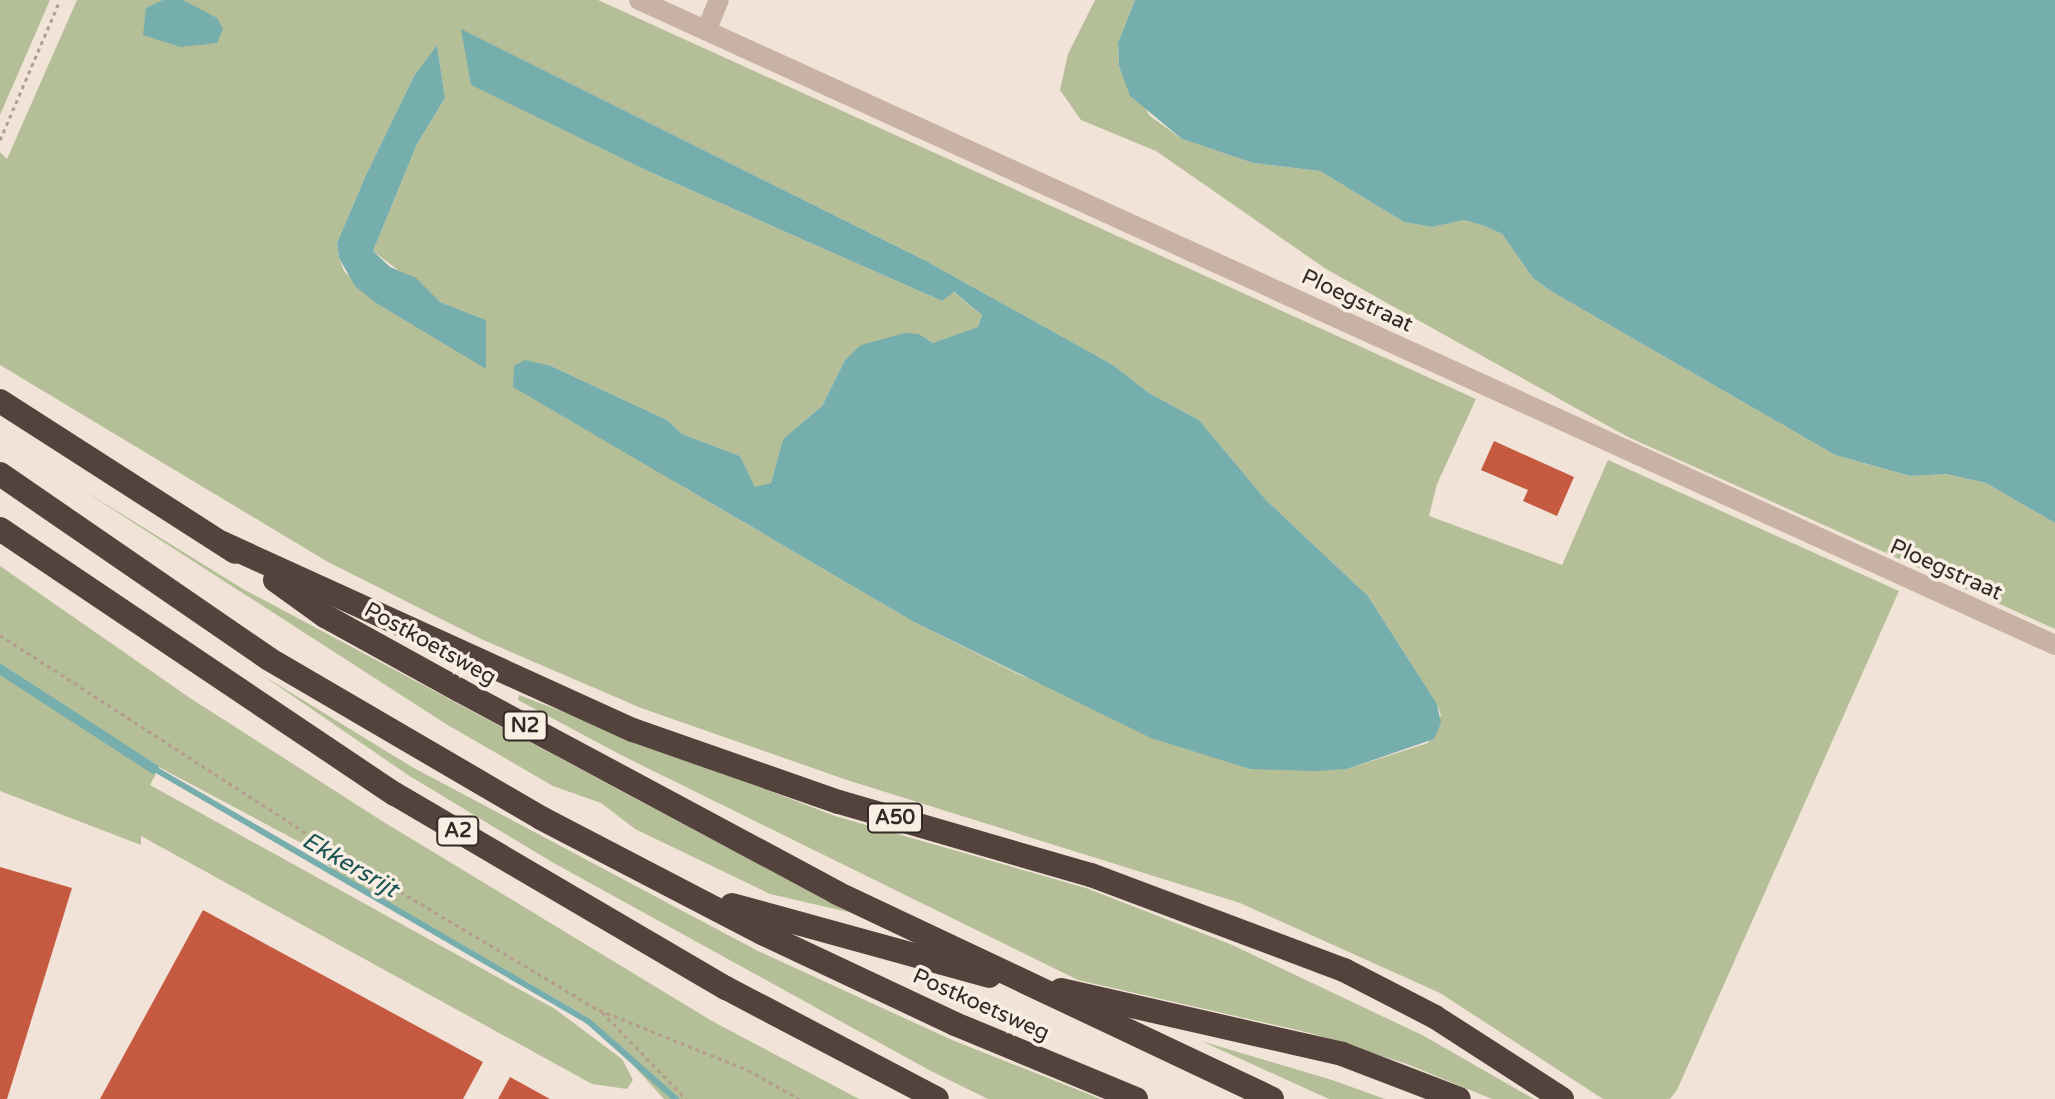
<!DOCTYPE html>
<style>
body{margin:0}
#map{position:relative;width:2055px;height:1099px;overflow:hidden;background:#f1e3d7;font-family:"Varela Round",sans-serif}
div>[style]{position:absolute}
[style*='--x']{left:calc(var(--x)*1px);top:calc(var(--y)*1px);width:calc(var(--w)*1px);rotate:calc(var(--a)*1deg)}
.green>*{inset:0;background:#b4bf98}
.water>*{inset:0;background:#76adad;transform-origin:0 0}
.stream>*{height:6px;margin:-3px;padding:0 3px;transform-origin:3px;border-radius:3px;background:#76adad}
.building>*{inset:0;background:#c65a40}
.path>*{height:3px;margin-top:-1.5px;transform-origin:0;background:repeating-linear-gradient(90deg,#b49c8e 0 4px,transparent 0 8px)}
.minor>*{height:20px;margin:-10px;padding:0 10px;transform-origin:10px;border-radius:10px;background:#c8b2a3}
.highway>*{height:24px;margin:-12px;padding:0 12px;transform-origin:12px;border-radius:12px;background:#54433c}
span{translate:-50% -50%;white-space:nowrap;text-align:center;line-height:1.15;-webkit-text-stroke:7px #f9eee3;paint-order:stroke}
.shield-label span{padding:2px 6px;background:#f9eee3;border:2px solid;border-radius:6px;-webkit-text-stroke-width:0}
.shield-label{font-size:20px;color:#332925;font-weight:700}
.street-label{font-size:22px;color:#332925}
.water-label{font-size:24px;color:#1b5454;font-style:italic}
</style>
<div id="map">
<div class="green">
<div style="clip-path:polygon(0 0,50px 0,0 115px)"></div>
<div style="clip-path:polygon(evenodd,77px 0,598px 0,1476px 399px,1437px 484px,1429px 516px,1562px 565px,1608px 460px,1899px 591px,1677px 1090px,1670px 1099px,1603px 1099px,1440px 993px,1240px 903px,847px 780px,641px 708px,481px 639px,328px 562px,0 365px,0 152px,7px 159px,77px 0,462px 30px,926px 261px,1113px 365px,1149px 393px,1199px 420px,1266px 500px,1368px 596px,1437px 704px,1441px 715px,1428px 743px,1347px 769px,1250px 769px,1020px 675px,914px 622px,675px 482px,551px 366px,667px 420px,682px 434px,740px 456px,755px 488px,771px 483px,783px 439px,822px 406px,845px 360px,919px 334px,933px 343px,959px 336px,978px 327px,982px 315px,953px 292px,942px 301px,650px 172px,472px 85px,462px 30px,77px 0,437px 45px,445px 98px,417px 144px,373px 251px,440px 302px,486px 320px,486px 368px,376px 303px,344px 271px,339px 258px,337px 243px,366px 175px,414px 76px,437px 45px)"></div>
<div style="clip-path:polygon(1095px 0,1135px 0,1118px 43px,1119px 67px,1150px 116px,1182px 139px,1253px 163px,1320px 171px,1404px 222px,1432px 227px,1464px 220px,1485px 226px,1502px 234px,1533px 278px,1549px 290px,1835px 455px,1909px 476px,1945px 474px,1986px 483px,2055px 523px,2055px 629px,1628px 437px,1326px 269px,1156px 151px,1081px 120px,1060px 90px,1068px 54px)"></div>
<div style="clip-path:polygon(78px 487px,243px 589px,848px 912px,770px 894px,635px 829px,601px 803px,553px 786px,446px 724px)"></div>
<div style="clip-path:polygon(0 566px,190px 698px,382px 821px,712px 1021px,859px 1099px,664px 1099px,591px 1019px,336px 872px,307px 846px,159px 767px,0 663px)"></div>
<div style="clip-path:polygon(0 673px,156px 774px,150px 785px,555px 1009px,622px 1059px,633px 1080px,627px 1089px,592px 1084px,141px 836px,141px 845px,0 791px)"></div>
<div style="clip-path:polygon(262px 675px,412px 767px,758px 951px,952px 1040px,1101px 1099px,988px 1099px,929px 1070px,552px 862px,408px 775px)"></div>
<div style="clip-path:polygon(519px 695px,835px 816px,1086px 888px,1230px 944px,1424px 1036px,1534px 1099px,1492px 1099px,1407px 1064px,1310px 1033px,1078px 980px,623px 756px,518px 700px)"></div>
<div style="clip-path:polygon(1201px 1041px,1332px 1080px,1385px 1099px,1329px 1099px)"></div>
</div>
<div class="water">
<div style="clip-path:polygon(163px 0,183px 0,217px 18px,223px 29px,217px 43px,181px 47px,143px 35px,146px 8px)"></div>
<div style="clip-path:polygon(1135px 0,2055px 0,2055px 523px,1986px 483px,1946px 474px,1910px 476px,1835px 455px,1549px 290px,1533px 278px,1502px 234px,1485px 226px,1464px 220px,1432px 227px,1404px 222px,1320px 171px,1253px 163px,1182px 139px,1130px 96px,1119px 66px,1118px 43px)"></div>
<div style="clip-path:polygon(461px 29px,926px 261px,1113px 365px,1149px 393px,1199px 420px,1266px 500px,1368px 596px,1437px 704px,1441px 723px,1434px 739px,1347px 769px,1315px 771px,1250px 769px,1151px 738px,914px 622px,513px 387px,514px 366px,525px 360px,551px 366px,667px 420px,682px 434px,740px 456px,755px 487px,771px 483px,783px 439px,822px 406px,845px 360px,861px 345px,905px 333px,919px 334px,933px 343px,978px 327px,982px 315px,954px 292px,942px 301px,650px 172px,471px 85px)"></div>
<div style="clip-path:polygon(437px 45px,445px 98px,417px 144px,373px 251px,390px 267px,416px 278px,440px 302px,486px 320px,486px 369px,376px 303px,355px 286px,339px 258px,337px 243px,366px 175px,414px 76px)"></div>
<div style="left:0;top:663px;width:190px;height:10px;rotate:33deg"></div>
</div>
<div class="stream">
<div style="--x:153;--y:768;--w:503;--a:30.18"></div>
<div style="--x:588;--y:1021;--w:118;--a:41.6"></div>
</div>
<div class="building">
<div style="clip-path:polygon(1494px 441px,1574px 477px,1557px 516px,1523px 501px,1528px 490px,1481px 470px)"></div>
<div style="clip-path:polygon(0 867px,72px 888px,7px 1099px,0 1099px)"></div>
<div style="clip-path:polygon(203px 910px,483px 1062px,463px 1099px,100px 1099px)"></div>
<div style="clip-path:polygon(510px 1077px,550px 1099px,498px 1099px)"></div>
</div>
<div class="path">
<div style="--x:0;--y:140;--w:152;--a:-66.8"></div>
<div style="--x:0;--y:635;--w:427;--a:32.9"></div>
<div style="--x:359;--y:867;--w:279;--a:30.8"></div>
<div style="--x:599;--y:1010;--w:161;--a:21.9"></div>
<div style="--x:748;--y:1070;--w:59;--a:29.6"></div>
<div style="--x:602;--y:1012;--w:121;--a:46"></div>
</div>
<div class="minor">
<div style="--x:639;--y:0;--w:1556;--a:24.49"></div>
<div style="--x:707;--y:29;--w:31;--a:-68"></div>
</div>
<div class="highway">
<div style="--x:0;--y:401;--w:279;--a:32.7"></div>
<div style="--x:0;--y:474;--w:326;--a:34.5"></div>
<div style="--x:269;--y:659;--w:315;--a:30.3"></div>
<div style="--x:541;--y:818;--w:251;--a:27.5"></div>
<div style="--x:764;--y:934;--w:211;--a:25.2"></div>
<div style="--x:955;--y:1024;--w:196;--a:22.5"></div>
<div style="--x:0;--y:529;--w:476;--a:33.9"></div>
<div style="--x:395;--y:794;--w:384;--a:30.4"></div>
<div style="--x:726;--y:988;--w:238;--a:27.7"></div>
<div style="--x:222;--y:543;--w:452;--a:24.5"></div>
<div style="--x:633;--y:730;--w:218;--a:19.3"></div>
<div style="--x:839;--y:802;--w:262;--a:16.2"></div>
<div style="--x:1091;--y:875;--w:270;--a:20.6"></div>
<div style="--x:1344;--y:970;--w:102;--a:27.3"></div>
<div style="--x:1435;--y:1017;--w:151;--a:32.8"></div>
<div style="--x:275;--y:580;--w:62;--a:35.8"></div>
<div style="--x:325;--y:616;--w:153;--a:28.9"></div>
<div style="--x:459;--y:690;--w:429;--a:28.2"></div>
<div style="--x:837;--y:893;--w:481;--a:25.3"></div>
<div style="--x:732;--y:905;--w:267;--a:15.4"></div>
<div style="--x:1061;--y:990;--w:288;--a:12.8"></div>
<div style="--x:1342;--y:1054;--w:125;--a:21"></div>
</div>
<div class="shield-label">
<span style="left:525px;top:726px">N2</span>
<span style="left:895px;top:818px">A50</span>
<span style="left:458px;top:831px">A2</span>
</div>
<div class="street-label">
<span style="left:1357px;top:301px;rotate:25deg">Ploegstraat</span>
<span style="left:1946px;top:570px;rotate:24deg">Ploegstraat</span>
<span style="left:430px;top:644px;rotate:29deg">Postkoetsweg</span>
<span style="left:981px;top:1005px;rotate:24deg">Postkoetsweg</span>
</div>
<div class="water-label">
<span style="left:350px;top:865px;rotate:30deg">Ekkersrijt</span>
</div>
</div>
